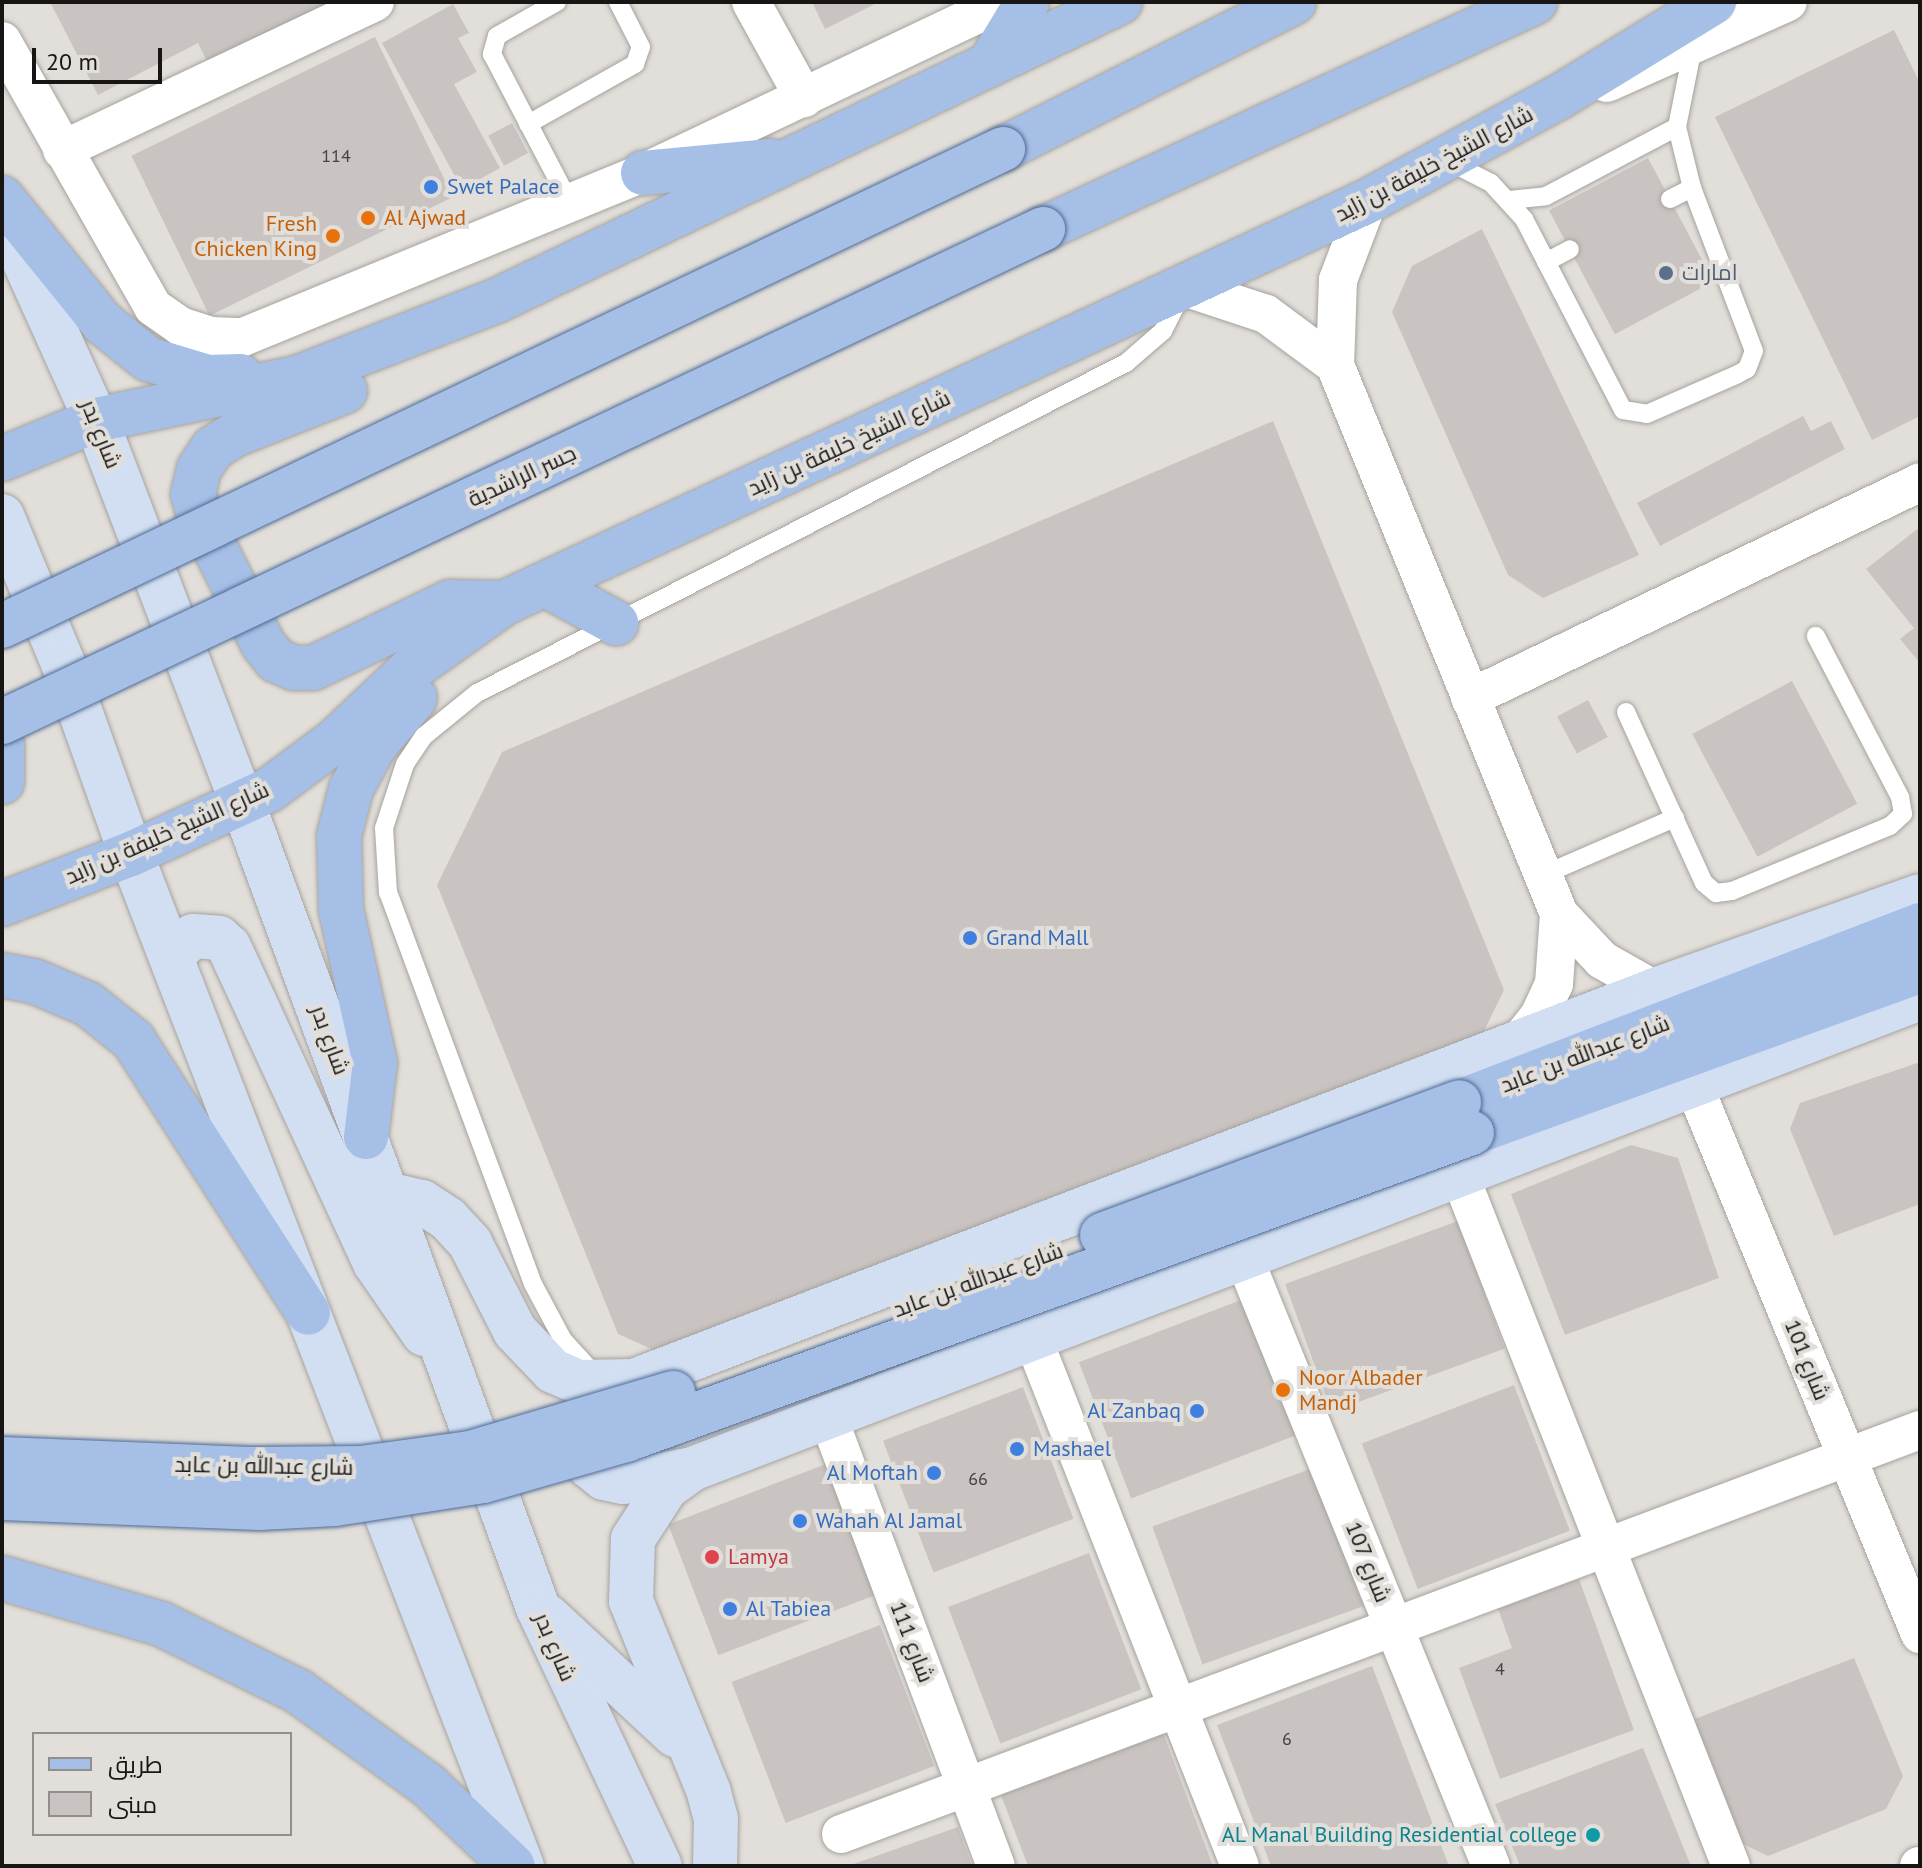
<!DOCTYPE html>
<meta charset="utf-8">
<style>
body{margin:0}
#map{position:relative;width:1922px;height:1868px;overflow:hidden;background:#e2dfda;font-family:"PT Sans",Cairo,sans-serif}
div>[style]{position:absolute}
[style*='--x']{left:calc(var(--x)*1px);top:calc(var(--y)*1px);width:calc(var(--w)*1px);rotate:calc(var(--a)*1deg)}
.building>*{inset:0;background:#c9c4c1;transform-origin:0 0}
.roads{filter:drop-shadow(0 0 2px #a6a39f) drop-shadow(0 0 2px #a6a39f)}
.service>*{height:18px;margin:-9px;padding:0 9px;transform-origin:9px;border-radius:9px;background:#fff}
.minor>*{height:38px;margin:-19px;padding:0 19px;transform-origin:19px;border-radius:19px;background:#fff}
.secondary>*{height:44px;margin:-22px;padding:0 22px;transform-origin:22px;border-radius:22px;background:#d2dff2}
.primary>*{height:44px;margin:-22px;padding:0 22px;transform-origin:22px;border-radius:22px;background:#a6bfe6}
.bridges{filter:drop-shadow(0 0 2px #4d6992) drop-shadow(0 0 2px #4d6992)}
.primary-bridge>*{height:44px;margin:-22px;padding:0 22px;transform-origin:22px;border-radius:22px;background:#a6bfe6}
.dots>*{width:22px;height:22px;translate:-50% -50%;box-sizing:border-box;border:4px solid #e2dfda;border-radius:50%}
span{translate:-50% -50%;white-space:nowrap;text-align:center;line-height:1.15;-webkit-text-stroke:8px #e2dfda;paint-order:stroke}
.number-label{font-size:18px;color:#444240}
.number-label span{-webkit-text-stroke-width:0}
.street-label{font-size:22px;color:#171615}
.shop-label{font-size:22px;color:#366cbe}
.left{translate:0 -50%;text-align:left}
.right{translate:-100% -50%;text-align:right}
.food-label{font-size:22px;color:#c56008}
.service-label{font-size:22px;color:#4e5e75}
.health-label{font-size:22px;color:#be3a42}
.culture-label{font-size:22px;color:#0d838f}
.frame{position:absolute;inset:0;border:4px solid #171615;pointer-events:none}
.legend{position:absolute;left:32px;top:1732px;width:260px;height:104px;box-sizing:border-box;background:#e2dfda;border:2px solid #918f8b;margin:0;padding:10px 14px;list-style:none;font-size:24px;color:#171615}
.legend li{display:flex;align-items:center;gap:16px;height:40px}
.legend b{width:40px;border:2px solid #918f8b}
.scale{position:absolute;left:32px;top:48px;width:130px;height:36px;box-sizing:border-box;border:4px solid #171615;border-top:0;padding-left:10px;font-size:24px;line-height:28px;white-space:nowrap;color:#171615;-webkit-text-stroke:6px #e2dfda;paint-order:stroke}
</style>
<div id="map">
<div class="building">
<div style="clip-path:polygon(50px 2px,333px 2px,210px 67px,198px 43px,98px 95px)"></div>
<div style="clip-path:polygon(812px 2px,879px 2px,825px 29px)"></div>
<div style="clip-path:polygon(453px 4px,469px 33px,458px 38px,477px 72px,454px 84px,500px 168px,462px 189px,382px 43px)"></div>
<div style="clip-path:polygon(1894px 30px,1920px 83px,1920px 416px,1872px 440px,1715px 117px)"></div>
<div style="left:375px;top:37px;width:178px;height:271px;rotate:64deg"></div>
<div style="left:512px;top:123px;width:34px;height:27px;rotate:62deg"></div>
<div style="left:1648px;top:158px;width:140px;height:112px;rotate:62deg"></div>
<div style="clip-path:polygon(1482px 229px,1639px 555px,1543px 598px,1508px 575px,1392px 312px,1412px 266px)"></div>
<div style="clip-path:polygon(1803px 416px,1811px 431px,1831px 421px,1845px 449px,1660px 546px,1637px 503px)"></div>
<div style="clip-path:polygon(1273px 421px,1504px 990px,1483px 1033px,663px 1354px,618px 1334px,437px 885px,502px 752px)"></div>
<div style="clip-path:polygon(1920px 527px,1920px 663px,1900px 639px,1914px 628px,1866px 569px)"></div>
<div style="left:1792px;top:681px;width:139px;height:113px;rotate:62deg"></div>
<div style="left:1588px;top:700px;width:42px;height:35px;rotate:62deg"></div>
<div style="clip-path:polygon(1920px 1062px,1920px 1204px,1834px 1236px,1790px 1129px,1800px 1103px)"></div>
<div style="clip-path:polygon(1631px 1145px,1678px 1158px,1719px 1278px,1565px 1335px,1511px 1194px)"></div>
<div style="left:1458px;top:1221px;width:136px;height:184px;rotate:70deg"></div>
<div style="left:1246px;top:1298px;width:146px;height:179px;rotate:69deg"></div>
<div style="left:1514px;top:1385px;width:156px;height:163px;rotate:69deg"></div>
<div style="left:1023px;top:1387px;width:141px;height:150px;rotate:69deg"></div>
<div style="left:826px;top:1464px;width:140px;height:169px;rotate:69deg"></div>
<div style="left:1313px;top:1468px;width:147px;height:171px;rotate:70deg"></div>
<div style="left:1089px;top:1553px;width:146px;height:151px;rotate:69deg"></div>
<div style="clip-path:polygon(1579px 1579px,1634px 1730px,1500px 1779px,1459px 1668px,1512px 1648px,1498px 1609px)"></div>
<div style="left:880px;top:1625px;width:151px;height:159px;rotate:69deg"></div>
<div style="clip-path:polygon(1854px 1658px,1903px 1776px,1886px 1809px,1768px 1856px,1737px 1841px,1692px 1720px)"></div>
<div style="clip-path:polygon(1372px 1666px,1449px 1866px,1271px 1866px,1217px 1725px)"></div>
<div style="clip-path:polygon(1163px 1733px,1213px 1866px,1028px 1866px,1001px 1795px)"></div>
<div style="clip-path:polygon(1643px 1748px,1691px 1866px,1520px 1866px,1495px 1804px)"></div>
<div style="clip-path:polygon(958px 1827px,972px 1866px,848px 1866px)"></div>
</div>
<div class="roads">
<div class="service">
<div style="--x:557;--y:2;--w:69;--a:150.5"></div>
<div style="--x:497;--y:36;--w:19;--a:106"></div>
<div style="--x:492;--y:54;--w:168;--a:62.4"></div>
<div style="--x:528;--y:124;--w:123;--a:-29.3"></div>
<div style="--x:635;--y:64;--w:18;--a:-71"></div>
<div style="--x:641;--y:47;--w:51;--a:-117.1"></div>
<div style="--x:1450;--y:162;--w:46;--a:27.1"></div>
<div style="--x:1491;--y:183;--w:49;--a:47.5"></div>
<div style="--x:1524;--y:219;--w:215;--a:62.6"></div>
<div style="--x:1623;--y:410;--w:24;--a:9"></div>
<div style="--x:1647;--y:414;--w:99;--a:-23.7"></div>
<div style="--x:1738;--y:374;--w:10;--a:-29"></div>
<div style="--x:1747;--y:369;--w:19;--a:-69"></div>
<div style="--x:1754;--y:351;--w:174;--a:-110.8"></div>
<div style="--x:1692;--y:188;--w:63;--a:-103.8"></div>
<div style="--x:1677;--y:127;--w:82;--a:-78.7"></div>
<div style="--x:1670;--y:199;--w:25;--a:-27"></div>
<div style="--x:1510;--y:200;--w:36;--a:-6"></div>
<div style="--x:1546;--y:196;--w:148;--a:-27.8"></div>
<div style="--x:1546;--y:262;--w:27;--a:-28"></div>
<div style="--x:1626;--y:712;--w:188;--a:65.5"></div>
<div style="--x:1704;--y:883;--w:16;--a:40"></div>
<div style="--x:1716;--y:893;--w:16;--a:-7"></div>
<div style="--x:1732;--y:891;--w:171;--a:-22.4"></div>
<div style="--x:1890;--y:826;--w:18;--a:-43"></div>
<div style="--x:1903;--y:814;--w:17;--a:-100"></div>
<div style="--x:1900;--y:797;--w:182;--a:-117.6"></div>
<div style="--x:1543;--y:875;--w:144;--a:-23.4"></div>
<div style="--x:595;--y:1375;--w:47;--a:-132.4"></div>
<div style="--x:563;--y:1340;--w:64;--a:-118.2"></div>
<div style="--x:533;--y:1284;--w:417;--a:-110.3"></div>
<div style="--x:388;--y:893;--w:65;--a:-93.5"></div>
<div style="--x:384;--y:828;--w:67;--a:-71.8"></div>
<div style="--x:405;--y:764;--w:34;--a:-56"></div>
<div style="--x:424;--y:736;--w:68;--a:-39.1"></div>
<div style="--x:477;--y:693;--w:728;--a:-26.95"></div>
<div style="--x:1126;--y:363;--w:49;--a:-40.9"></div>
<div style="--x:1163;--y:331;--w:40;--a:-63.4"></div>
</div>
<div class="minor">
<div style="--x:751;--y:2;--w:110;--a:61.1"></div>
<div style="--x:2;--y:41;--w:306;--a:60.4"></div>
<div style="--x:153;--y:307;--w:33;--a:35"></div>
<div style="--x:180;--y:326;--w:32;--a:18"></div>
<div style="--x:210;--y:336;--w:33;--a:2"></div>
<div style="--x:243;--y:337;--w:432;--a:-22.3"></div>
<div style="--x:643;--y:173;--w:399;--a:-25.4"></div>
<div style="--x:1607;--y:83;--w:198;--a:-24.1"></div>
<div style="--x:62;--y:150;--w:346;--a:-25.3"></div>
<div style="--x:1368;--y:201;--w:85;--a:110.8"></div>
<div style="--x:1338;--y:280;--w:85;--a:92"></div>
<div style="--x:1335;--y:365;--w:593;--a:67.8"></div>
<div style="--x:1559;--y:914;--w:63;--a:46.9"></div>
<div style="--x:1602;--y:960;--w:61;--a:29.5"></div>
<div style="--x:1184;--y:287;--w:86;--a:18.2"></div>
<div style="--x:1266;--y:314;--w:86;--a:36.5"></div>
<div style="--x:1470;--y:698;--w:499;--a:-25.6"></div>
<div style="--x:1517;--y:1044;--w:36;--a:-52"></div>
<div style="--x:1539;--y:1016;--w:35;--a:-65"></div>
<div style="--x:1554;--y:984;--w:70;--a:-85.9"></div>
<div style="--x:1694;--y:1086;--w:593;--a:67.59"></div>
<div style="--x:1460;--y:1176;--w:741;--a:68.56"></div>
<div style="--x:1244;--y:1258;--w:656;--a:67.89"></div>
<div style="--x:1033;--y:1339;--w:566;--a:68.56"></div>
<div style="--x:828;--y:1417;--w:479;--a:69.5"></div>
<div style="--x:841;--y:1834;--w:1152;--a:-20.53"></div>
<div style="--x:1919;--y:1866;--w:1;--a:0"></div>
</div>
<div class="secondary">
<div style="--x:2;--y:212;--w:228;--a:65.7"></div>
<div style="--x:96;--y:420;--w:411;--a:69.1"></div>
<div style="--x:243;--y:804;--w:856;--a:69.85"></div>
<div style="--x:538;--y:1608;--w:285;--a:64.7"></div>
<div style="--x:2;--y:516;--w:159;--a:67.5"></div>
<div style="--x:63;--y:663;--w:203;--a:70.4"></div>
<div style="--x:131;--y:854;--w:1085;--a:68.88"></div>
<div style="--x:174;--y:965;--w:12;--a:-90"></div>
<div style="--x:174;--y:953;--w:25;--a:-42"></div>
<div style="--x:193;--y:936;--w:26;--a:4"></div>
<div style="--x:219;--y:938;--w:13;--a:42"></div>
<div style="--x:229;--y:947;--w:348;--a:65.2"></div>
<div style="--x:375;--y:1263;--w:86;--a:55.4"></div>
<div style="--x:387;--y:1194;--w:36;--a:13"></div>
<div style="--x:422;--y:1202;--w:31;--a:33"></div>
<div style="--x:448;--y:1219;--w:33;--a:47"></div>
<div style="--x:470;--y:1243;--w:99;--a:62.9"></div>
<div style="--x:515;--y:1331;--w:55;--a:46.5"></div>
<div style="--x:553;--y:1371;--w:28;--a:23"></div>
<div style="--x:579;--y:1382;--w:55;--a:-1"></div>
<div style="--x:634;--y:1381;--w:1093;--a:-20.95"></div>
<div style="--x:1655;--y:990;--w:281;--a:-19.5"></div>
<div style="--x:586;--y:1419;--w:30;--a:99"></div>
<div style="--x:581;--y:1449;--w:19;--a:65"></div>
<div style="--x:589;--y:1466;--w:19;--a:39"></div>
<div style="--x:604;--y:1478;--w:19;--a:12"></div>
<div style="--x:623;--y:1482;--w:66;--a:-10.5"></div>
<div style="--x:547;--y:1616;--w:175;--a:42.9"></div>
<div style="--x:715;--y:1866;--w:47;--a:-88.8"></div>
<div style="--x:716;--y:1819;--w:28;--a:-105"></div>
<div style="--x:709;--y:1792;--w:206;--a:-112.2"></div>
<div style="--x:631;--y:1601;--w:62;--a:-88.2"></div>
<div style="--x:633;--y:1539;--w:61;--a:-57.1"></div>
<div style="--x:666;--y:1488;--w:32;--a:-36"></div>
<div style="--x:692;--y:1469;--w:1315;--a:-20.98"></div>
</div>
<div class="primary">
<div style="--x:989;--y:65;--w:74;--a:-58.9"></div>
<div style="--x:1003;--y:149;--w:326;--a:-26.8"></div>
<div style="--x:643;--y:173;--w:128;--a:-5.4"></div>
<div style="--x:2;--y:198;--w:161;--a:51.1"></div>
<div style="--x:103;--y:323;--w:58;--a:38.7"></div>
<div style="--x:148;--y:359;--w:63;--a:16.7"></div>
<div style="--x:208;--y:377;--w:32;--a:-2"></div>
<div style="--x:1043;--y:229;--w:542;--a:-24.77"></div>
<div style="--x:345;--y:391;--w:119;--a:158.4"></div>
<div style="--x:234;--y:435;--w:25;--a:148"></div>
<div style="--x:213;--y:448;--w:25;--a:124"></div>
<div style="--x:199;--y:469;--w:26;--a:103"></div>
<div style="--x:193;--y:494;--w:25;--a:74"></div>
<div style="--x:200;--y:518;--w:141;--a:63.4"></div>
<div style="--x:263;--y:644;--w:21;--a:51"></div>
<div style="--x:276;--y:660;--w:20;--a:24"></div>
<div style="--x:294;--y:668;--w:19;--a:0"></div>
<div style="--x:313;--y:668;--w:152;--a:-25.7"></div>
<div style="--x:450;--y:602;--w:54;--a:1.1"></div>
<div style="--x:2;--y:459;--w:102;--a:-22.5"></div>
<div style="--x:96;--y:420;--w:205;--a:-11.8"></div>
<div style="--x:297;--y:378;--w:216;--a:-21.2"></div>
<div style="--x:498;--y:300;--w:690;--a:-25.6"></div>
<div style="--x:546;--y:585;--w:80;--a:28.5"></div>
<div style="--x:2;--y:745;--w:37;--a:90"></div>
<div style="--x:2;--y:904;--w:138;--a:-21.2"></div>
<div style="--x:131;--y:854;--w:152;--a:-24.9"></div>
<div style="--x:269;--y:790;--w:82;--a:-36.6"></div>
<div style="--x:335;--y:741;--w:103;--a:-43.4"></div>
<div style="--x:410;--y:670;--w:115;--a:-35.5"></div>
<div style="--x:504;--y:603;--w:953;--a:-24.95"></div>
<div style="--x:1368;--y:201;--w:217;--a:-28.6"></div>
<div style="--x:1559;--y:97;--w:182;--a:-31.5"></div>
<div style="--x:2;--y:975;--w:33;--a:11"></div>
<div style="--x:34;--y:981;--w:59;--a:23.1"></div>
<div style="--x:88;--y:1004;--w:58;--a:38.7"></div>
<div style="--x:133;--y:1040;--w:324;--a:57.3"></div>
<div style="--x:1459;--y:1102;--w:494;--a:-21"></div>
<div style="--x:1472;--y:1133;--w:476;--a:-19.9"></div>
<div style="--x:366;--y:1137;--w:75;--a:-83.1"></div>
<div style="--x:375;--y:1063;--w:157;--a:-102.5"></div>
<div style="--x:341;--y:910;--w:74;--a:-91.5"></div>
<div style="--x:339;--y:836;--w:49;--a:-75.7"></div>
<div style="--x:351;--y:789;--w:49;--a:-61.9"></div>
<div style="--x:374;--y:746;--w:63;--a:-49.5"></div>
<div style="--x:2;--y:1578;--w:166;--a:16.1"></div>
<div style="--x:161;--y:1624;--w:153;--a:26.1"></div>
<div style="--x:298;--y:1691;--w:160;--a:35.9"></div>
<div style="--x:428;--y:1785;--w:117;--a:43.6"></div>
</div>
</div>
<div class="bridges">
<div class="primary-bridge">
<div style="--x:2;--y:626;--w:1109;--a:-25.48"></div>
<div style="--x:2;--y:722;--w:1152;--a:-25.34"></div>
<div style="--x:1102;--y:1235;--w:381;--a:-20.4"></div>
<div style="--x:2;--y:1459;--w:248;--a:2.3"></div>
<div style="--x:250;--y:1469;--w:111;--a:-0.5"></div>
<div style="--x:361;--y:1468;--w:110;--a:-7.8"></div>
<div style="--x:470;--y:1453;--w:212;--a:-16.5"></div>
<div style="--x:2;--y:1498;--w:258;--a:2.2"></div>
<div style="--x:260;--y:1508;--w:75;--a:-3.1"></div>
<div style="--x:335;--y:1504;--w:150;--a:-8.8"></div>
<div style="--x:483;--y:1481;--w:149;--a:-16"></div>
<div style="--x:626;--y:1440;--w:900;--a:-19.95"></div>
</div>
</div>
<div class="dots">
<div style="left:431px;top:187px;background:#3f7fe0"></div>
<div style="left:368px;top:218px;background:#e8710a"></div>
<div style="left:333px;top:236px;background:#e8710a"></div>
<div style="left:1666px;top:273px;background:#5c6f8a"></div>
<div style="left:970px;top:938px;background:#3f7fe0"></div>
<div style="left:1283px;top:1390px;background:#e8710a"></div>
<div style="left:1197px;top:1411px;background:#3f7fe0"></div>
<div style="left:1017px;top:1449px;background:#3f7fe0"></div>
<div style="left:934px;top:1473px;background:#3f7fe0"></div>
<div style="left:800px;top:1521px;background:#3f7fe0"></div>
<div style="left:712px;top:1557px;background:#e0444e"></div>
<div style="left:730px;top:1609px;background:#3f7fe0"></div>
<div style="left:1593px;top:1835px;background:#0f9aa8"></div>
</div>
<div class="number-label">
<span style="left:336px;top:156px">114</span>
<span style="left:978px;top:1479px">66</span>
<span style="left:1500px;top:1669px">4</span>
<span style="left:1287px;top:1739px">6</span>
</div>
<div class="street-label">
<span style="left:1434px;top:164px;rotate:-28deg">شارع الشيخ خليفة بن زايد</span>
<span style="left:101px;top:434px;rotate:68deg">شارع بدر</span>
<span style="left:849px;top:443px;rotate:-25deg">شارع الشيخ خليفة بن زايد</span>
<span style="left:522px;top:476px;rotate:-25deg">جسر الراشدية</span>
<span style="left:167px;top:833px;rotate:-24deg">شارع الشيخ خليفة بن زايد</span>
<span style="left:330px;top:1040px;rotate:70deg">شارع بدر</span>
<span style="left:1585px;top:1054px;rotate:-21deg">شارع عبدالله بن عابد</span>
<span style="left:978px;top:1280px;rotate:-20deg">شارع عبدالله بن عابد</span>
<span style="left:1807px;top:1360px;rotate:68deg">شارع 101</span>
<span style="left:264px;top:1466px;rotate:1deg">شارع عبدالله بن عابد</span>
<span style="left:1368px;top:1562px;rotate:68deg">شارع 107</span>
<span style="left:912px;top:1642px;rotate:69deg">شارع 111</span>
<span style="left:555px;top:1647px;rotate:67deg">شارع بدر</span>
</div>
<div class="shop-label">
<span class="left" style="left:447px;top:187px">Swet Palace</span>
<span class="left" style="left:986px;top:938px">Grand Mall</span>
<span class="right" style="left:1181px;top:1411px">Al Zanbaq</span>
<span class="left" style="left:1033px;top:1449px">Mashael</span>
<span class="right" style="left:918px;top:1473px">Al Moftah</span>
<span class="left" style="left:816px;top:1521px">Wahah Al Jamal</span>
<span class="left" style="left:746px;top:1609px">Al Tabiea</span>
</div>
<div class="food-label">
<span class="left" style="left:384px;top:218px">Al Ajwad</span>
<span class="right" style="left:317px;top:236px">Fresh<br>Chicken King</span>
<span class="left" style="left:1299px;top:1390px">Noor Albader<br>Mandj</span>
</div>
<div class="service-label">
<span class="left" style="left:1682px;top:273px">امارات</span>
</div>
<div class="health-label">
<span class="left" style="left:728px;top:1557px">Lamya</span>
</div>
<div class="culture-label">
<span class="right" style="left:1577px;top:1835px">AL Manal Building Residential college</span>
</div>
<div class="frame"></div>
<ul class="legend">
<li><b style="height:10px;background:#a6bfe6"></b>طريق</li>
<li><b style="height:22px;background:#c9c4c1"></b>مبنى</li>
</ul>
<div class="scale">20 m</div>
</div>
